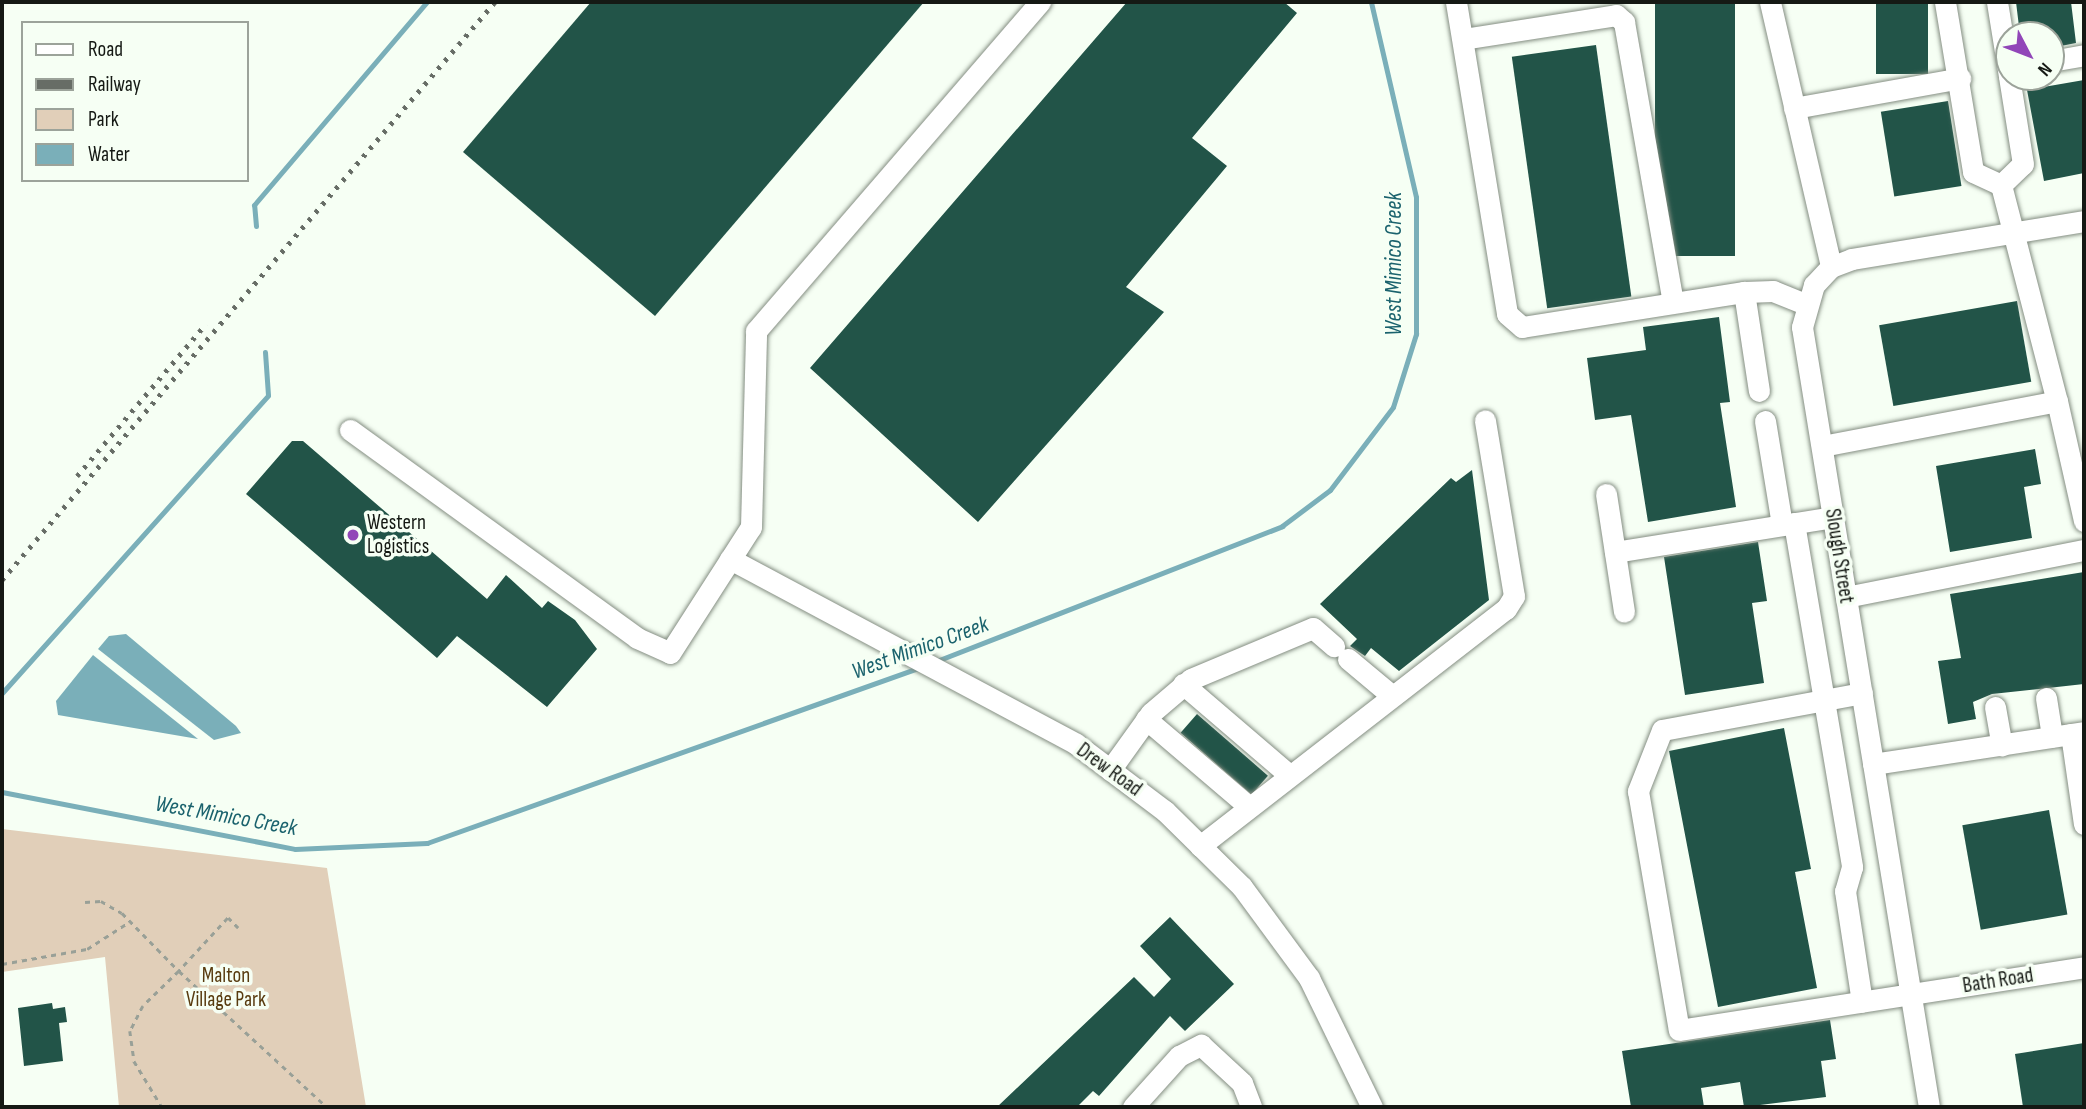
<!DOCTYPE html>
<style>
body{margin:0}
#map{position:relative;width:2086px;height:1109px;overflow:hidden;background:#f6fff4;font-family:"Sofia Sans Condensed",sans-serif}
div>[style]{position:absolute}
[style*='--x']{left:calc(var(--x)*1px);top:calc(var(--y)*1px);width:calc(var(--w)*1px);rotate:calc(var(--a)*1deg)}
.green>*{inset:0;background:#e1cfb9}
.water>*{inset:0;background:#7aafb9}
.stream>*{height:5px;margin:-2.5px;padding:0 2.5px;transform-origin:2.5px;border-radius:2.5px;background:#7aafb9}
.building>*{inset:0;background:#225448;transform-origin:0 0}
.path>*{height:2.5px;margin-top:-1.25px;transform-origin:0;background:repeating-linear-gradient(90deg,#99a097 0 5px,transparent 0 10px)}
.roads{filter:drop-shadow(0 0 2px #848e82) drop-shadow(0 0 2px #848e82)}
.minor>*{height:21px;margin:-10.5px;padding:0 10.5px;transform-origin:10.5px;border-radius:10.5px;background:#fff}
.rail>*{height:5px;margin-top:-2.5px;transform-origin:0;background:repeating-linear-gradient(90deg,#676d66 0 3.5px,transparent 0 10.5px)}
.dots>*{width:19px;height:19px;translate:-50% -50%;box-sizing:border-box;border:4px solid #f6fff4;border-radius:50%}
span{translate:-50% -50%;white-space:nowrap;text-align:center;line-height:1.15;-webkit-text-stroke:7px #f6fff4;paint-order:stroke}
.poi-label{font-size:21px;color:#151914}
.left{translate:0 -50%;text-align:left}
.street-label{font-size:21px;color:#151914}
.park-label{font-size:21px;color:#583b0f}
.water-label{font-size:23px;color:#1a626d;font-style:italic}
.frame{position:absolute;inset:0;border:4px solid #151914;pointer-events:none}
.legend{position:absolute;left:21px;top:21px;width:228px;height:161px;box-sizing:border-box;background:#f6fff4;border:2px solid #9ca39a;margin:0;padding:9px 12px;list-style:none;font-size:21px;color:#151914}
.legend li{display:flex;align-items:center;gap:14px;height:35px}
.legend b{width:35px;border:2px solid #9ca39a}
.north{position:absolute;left:1995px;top:21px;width:70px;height:70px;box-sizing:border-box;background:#f6fff4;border:2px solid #9ca39a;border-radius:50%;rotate:132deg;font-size:19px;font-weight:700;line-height:28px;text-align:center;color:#151914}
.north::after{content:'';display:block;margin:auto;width:24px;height:32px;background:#9146b8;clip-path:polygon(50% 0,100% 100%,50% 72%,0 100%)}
</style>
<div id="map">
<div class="green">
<div style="clip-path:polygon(2px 829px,327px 868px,366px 1107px,119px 1107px,105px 957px,2px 972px)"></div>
</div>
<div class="water">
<div style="clip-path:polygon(126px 634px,236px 726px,241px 733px,214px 740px,98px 649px,109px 636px)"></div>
<div style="clip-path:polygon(93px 655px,198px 739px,58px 715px,56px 701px)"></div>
</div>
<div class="stream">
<div style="--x:256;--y:226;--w:21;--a:-95"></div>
<div style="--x:254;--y:205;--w:267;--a:-49.6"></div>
<div style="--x:934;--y:662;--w:374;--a:-21.3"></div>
<div style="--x:1282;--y:526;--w:60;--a:-36.9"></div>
<div style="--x:1330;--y:490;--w:104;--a:-52.8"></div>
<div style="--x:1393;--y:407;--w:77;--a:-72.5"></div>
<div style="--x:1416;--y:334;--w:137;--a:-90"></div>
<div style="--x:1416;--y:197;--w:200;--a:-103"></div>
<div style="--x:2;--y:693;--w:399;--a:-48.2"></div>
<div style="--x:268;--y:395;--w:43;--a:-94"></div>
<div style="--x:2;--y:792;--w:298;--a:11"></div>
<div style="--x:295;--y:849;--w:132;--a:-2.6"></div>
<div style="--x:427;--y:843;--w:521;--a:-19.62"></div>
</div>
<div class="building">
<div style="clip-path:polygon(591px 2px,924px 2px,655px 316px,463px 152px)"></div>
<div style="clip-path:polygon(1127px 2px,1284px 2px,1297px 13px,1192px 138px,1227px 166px,1126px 287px,1164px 312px,978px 522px,810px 368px)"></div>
<div style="left:1655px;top:2px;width:80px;height:254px"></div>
<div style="left:1876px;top:2px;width:52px;height:72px"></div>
<div style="clip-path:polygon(2016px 2px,2071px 2px,2076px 43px,2051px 48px,2051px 35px,2020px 35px)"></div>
<div style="left:1596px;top:45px;width:254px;height:85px;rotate:82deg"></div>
<div style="clip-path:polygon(2084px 80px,2084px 173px,2044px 181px,2027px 90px)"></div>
<div style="left:1948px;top:101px;width:86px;height:68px;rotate:81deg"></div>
<div style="left:2017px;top:301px;width:82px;height:140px;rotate:80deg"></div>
<div style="clip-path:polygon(1719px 317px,1730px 402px,1720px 403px,1736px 507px,1648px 522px,1631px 415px,1595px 420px,1587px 358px,1646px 350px,1643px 327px)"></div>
<div style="clip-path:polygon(292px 441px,303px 441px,487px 599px,506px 575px,542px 608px,548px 601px,575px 620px,597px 649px,547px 707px,457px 636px,437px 658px,246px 494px)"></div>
<div style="clip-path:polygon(2035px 449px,2041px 484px,2024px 487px,2032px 538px,1950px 552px,1936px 466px)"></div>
<div style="clip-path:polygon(1472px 470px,1489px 600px,1399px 671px,1371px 648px,1365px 656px,1350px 646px,1357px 639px,1320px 604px,1451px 478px,1456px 482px)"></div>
<div style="clip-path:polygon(1758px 542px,1767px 601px,1752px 603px,1764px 683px,1685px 695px,1664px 557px)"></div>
<div style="clip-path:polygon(2084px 572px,2084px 684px,1992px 694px,1973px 702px,1976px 719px,1948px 724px,1938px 661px,1961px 658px,1950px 594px)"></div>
<div style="left:1197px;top:714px;width:94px;height:25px;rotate:41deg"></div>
<div style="clip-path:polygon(1784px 728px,1811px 869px,1795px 872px,1817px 988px,1718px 1007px,1669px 751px)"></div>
<div style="left:2049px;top:810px;width:106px;height:88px;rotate:80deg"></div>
<div style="clip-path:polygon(1170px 917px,1234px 984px,1185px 1031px,1170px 1016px,1099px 1096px,1093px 1091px,1077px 1107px,997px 1107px,1134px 977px,1154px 997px,1171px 979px,1140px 946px)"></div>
<div style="clip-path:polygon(52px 1003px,53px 1009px,65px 1007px,67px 1022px,59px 1023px,63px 1061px,24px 1066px,18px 1008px)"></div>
<div style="clip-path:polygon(1830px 1020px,1836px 1059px,1821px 1061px,1826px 1097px,1744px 1107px,1740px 1082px,1701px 1088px,1704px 1107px,1631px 1107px,1622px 1051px)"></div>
<div style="clip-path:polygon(2084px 1043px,2084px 1107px,2023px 1107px,2015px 1054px)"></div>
</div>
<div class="path">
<div style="--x:85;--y:902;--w:16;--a:-4"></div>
<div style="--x:101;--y:901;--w:24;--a:30"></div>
<div style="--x:122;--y:913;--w:81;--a:45.5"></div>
<div style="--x:179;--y:971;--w:50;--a:135.8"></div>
<div style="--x:143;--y:1006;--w:28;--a:117"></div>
<div style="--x:130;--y:1031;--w:30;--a:82"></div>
<div style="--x:134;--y:1061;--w:54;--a:58.7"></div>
<div style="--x:238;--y:928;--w:14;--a:-135"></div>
<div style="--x:228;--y:918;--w:72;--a:132.8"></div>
<div style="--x:179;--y:971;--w:201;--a:42.6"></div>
<div style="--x:2;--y:964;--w:86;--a:-10"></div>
<div style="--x:87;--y:949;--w:50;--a:-32.7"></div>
</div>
<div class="roads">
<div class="minor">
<div style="--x:1456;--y:2;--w:316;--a:80.7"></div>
<div style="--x:1507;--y:314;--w:20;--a:41"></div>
<div style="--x:1522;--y:327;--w:225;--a:-9"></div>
<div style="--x:1744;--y:292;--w:29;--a:-2"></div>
<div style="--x:1773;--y:291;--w:35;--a:22"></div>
<div style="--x:1770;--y:2;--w:272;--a:77"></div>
<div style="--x:1945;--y:2;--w:172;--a:80.6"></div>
<div style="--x:1973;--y:172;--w:31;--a:25"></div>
<div style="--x:2001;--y:185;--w:223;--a:75.5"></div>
<div style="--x:1997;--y:2;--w:75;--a:80.8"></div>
<div style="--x:1463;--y:39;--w:155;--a:-8.9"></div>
<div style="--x:1616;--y:15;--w:11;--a:41"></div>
<div style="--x:1624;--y:22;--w:284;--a:80.1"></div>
<div style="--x:2051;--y:61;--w:34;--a:-10"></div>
<div style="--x:1794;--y:108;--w:169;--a:-10.2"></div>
<div style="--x:2001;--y:185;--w:30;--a:-44"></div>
<div style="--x:2023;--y:164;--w:88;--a:-99.1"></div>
<div style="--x:1744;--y:292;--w:100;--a:81.4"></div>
<div style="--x:1765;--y:421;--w:105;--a:80.7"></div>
<div style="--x:350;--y:430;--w:354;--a:35.9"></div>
<div style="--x:637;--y:638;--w:36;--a:24"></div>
<div style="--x:670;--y:653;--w:150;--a:-57.3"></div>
<div style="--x:751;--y:527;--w:196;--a:-88.5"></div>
<div style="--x:756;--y:331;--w:435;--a:-49.2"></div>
<div style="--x:1822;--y:446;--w:239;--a:-10.8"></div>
<div style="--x:2057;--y:401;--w:123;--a:77.3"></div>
<div style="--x:1606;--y:494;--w:119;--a:81.3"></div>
<div style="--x:1794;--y:523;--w:349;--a:80.4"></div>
<div style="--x:1852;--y:867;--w:25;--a:106"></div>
<div style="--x:1845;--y:891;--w:112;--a:81.3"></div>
<div style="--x:1615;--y:552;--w:221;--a:-9.1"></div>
<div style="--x:730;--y:559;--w:392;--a:28.1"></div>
<div style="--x:1076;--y:744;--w:111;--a:37"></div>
<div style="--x:1165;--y:811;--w:108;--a:44.6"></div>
<div style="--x:1242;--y:887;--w:113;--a:53.6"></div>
<div style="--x:1309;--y:978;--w:144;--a:64"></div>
<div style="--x:1846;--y:597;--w:243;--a:-11.2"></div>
<div style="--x:1348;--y:659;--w:56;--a:39.9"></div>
<div style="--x:1183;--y:684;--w:138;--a:40.6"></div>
<div style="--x:1862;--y:693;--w:203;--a:169.5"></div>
<div style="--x:1662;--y:730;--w:66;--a:111.5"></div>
<div style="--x:1638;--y:791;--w:242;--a:80.3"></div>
<div style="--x:1679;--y:1030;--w:410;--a:-8.8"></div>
<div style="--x:2046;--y:698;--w:39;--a:81"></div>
<div style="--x:1995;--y:707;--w:39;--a:80"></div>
<div style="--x:1146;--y:719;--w:133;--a:40.4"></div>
<div style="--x:2071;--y:734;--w:91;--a:81.8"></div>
<div style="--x:1873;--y:764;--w:213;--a:-8.6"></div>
<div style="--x:1110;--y:770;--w:70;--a:-54.3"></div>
<div style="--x:1151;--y:713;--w:52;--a:-40.4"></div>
<div style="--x:1191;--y:679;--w:132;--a:-22.7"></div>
<div style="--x:1313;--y:628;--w:28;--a:41"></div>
<div style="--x:1200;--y:846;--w:387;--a:-37.8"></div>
<div style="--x:1506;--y:609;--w:15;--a:-58"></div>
<div style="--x:1514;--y:596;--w:178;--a:-99.4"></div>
<div style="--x:1133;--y:1107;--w:69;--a:-48"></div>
<div style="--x:1179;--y:1056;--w:25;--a:-27"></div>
<div style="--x:1201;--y:1045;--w:56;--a:42.8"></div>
<div style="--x:1242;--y:1083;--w:26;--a:69"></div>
<div style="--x:1929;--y:1107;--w:790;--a:-99.25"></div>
<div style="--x:1802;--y:327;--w:44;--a:-74.1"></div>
<div style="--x:1814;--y:285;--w:25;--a:-47"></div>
<div style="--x:1831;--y:267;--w:22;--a:-21"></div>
<div style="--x:1852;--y:259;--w:235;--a:-9.3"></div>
</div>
</div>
<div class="rail">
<div style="--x:77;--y:476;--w:199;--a:-49.7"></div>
<div style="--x:2;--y:580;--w:760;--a:-49.54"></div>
</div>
<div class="dots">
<div style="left:353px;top:535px;background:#9146b8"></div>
</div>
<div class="poi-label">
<span class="left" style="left:367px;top:535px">Western<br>Logistics</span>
</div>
<div class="street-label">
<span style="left:1839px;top:556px;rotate:81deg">Slough Street</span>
<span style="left:1109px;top:770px;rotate:36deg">Drew Road</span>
<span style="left:1998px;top:981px;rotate:-9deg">Bath Road</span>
</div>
<div class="park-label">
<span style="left:226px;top:988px">Malton<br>Village Park</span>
</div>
<div class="water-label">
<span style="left:1394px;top:264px;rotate:-90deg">West Mimico Creek</span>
<span style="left:920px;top:648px;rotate:-20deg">West Mimico Creek</span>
<span style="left:226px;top:816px;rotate:10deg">West Mimico Creek</span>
</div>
<div class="frame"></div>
<ul class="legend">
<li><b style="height:9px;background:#fff"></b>Road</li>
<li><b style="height:9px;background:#676d66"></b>Railway</li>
<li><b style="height:19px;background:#e1cfb9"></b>Park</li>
<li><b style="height:19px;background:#7aafb9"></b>Water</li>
</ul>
<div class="north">N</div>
</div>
